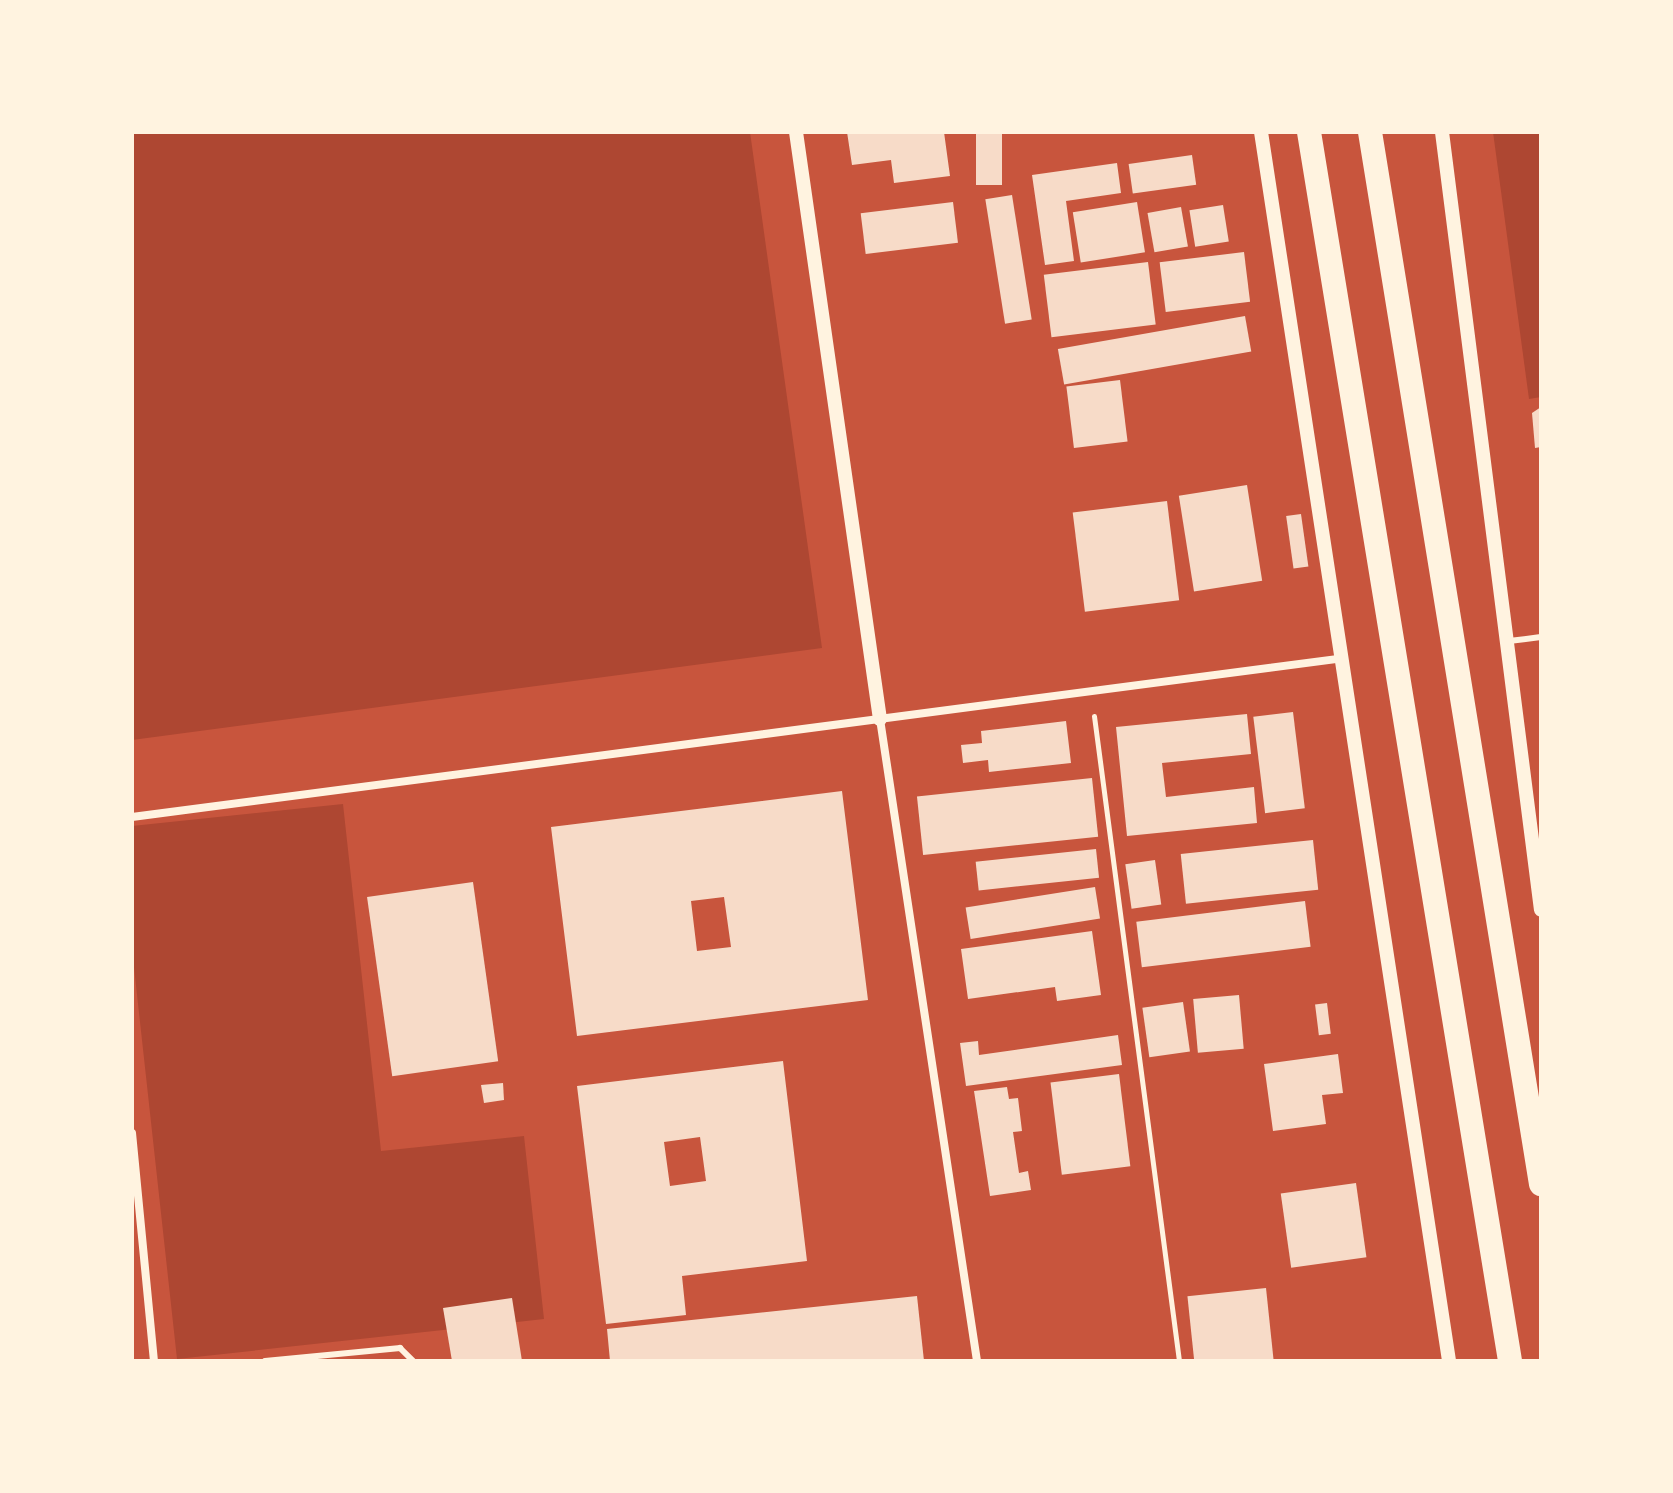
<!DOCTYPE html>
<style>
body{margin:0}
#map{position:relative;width:1673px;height:1493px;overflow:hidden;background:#c8553d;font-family:"DM Sans",sans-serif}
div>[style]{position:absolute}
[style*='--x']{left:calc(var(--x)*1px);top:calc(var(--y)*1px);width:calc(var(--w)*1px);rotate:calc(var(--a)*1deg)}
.green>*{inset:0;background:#ae4732}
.building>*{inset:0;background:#f7dbc8;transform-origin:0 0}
.path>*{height:5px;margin:-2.5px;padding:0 2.5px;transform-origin:2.5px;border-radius:2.5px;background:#fff3e0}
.service>*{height:6px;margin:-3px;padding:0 3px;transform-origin:3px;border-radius:3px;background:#fff3e0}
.minor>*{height:8px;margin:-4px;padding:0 4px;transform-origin:4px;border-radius:4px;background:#fff3e0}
.tertiary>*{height:14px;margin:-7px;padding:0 7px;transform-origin:7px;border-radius:7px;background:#fff3e0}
.motorway>*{height:24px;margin:-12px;padding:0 12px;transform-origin:12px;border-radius:12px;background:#fff3e0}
span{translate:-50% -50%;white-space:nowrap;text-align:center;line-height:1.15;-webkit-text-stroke:8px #fff3e0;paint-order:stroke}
.frame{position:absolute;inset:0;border:134px solid #fff3e0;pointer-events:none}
</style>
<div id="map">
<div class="green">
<div style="clip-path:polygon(132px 132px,750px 132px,822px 648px,132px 740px)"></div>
<div style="clip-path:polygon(1493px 132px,1541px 132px,1541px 397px,1529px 399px)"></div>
<div style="clip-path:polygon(343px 804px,381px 1151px,524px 1136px,544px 1319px,177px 1359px,132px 949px,132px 826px)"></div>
</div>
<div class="building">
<div style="clip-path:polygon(847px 132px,944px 132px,950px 176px,894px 183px,891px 160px,852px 165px)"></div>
<div style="left:976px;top:132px;width:26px;height:53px"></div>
<div style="left:1192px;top:155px;width:30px;height:64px;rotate:82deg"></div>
<div style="clip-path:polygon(1117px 163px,1121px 193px,1066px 201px,1074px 261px,1045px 265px,1032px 175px)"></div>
<div style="left:1012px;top:195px;width:126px;height:27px;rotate:81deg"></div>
<div style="left:953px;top:202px;width:41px;height:93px;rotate:83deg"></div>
<div style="left:1137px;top:202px;width:51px;height:65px;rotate:81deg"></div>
<div style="left:1223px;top:205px;width:37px;height:34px;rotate:81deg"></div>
<div style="left:1181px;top:207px;width:40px;height:34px;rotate:80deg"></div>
<div style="left:1244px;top:252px;width:50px;height:85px;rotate:83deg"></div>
<div style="left:1148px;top:262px;width:63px;height:105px;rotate:83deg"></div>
<div style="left:1245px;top:316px;width:36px;height:190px;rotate:80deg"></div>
<div style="left:1120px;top:380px;width:62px;height:54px;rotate:83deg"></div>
<div style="clip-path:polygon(1541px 407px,1541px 447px,1535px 448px,1532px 413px)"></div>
<div style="left:1247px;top:485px;width:97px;height:69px;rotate:81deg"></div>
<div style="left:1167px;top:501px;width:100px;height:95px;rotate:83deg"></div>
<div style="left:1301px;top:514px;width:53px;height:15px;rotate:82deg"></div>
<div style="left:1293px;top:712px;width:97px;height:40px;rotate:83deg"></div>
<div style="clip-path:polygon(1247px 714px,1251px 754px,1162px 763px,1166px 797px,1254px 787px,1257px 823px,1127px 836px,1116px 727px)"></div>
<div style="clip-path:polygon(1066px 721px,1071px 763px,989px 772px,988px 760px,963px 763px,961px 745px,982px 743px,981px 731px)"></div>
<div style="left:1092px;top:778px;width:59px;height:176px;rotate:84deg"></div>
<div style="clip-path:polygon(evenodd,842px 791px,868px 1000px,577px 1036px,551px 827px,842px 791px,724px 897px,731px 947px,697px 951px,691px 901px,724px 897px)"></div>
<div style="left:1313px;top:840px;width:50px;height:133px;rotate:84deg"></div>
<div style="left:1096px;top:849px;width:29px;height:121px;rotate:84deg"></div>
<div style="left:1155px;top:860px;width:45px;height:30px;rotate:82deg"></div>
<div style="left:473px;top:882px;width:181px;height:107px;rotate:82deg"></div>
<div style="left:1095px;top:887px;width:32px;height:131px;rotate:81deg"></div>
<div style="left:1305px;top:901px;width:46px;height:170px;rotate:83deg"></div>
<div style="clip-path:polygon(1092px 931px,1101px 995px,1057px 1001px,1055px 987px,968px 999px,961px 949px)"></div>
<div style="left:1239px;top:995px;width:54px;height:46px;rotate:85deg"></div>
<div style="left:1183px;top:1002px;width:50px;height:41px;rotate:82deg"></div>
<div style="left:1327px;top:1003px;width:31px;height:12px;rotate:83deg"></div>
<div style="clip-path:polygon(1118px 1035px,1122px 1065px,966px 1086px,960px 1043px,978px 1041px,979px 1055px)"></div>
<div style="clip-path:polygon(1338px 1054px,1343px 1093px,1322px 1095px,1326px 1124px,1273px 1131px,1264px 1064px)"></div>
<div style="clip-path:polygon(evenodd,783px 1061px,807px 1261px,682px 1276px,686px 1315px,606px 1324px,577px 1086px,783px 1061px,700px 1137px,706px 1181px,670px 1186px,664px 1142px,700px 1137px)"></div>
<div style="left:1119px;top:1074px;width:93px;height:69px;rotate:83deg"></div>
<div style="clip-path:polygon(503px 1083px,504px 1100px,484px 1103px,481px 1085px)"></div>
<div style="clip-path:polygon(1007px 1087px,1009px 1099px,1018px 1098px,1022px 1131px,1013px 1132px,1019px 1173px,1028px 1171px,1031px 1190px,990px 1196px,974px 1091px)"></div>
<div style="left:1356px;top:1183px;width:75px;height:76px;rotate:82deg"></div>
<div style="left:1266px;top:1288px;width:73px;height:79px;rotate:84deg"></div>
<div style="clip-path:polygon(917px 1296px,924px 1361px,610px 1361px,607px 1329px)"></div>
<div style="clip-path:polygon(512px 1298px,522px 1361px,452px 1361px,443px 1308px)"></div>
</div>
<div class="path">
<div style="--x:1094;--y:716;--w:651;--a:82.49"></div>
</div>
<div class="service">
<div style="--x:1509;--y:641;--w:32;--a:-7"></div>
<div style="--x:265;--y:1361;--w:136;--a:-5.5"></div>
<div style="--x:400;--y:1348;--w:18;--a:45"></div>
</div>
<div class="minor">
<div style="--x:880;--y:719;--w:649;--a:81.41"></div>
<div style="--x:132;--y:817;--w:1222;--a:-7.47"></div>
<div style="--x:132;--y:1133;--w:229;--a:84.5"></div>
</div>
<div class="tertiary">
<div style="--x:796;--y:132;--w:593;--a:81.86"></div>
<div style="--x:1261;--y:132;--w:1243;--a:81.3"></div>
<div style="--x:1442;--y:132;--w:784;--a:82.75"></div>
</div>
<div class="motorway">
<div style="--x:1309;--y:132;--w:1245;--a:80.71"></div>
<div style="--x:1370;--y:132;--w:1066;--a:80.77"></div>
</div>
<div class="frame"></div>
</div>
